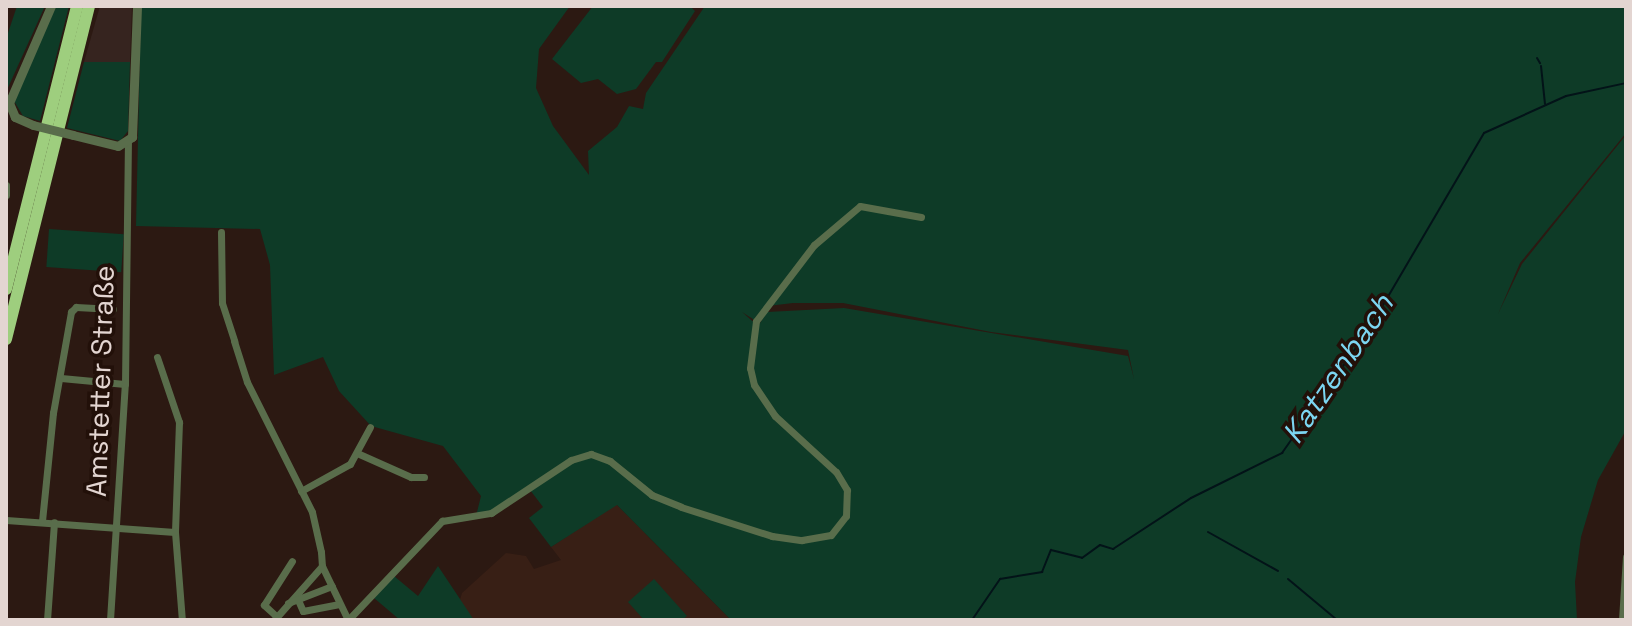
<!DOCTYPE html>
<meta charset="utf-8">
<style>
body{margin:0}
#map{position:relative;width:1632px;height:626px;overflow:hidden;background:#2c1912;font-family:"Space Grotesk",sans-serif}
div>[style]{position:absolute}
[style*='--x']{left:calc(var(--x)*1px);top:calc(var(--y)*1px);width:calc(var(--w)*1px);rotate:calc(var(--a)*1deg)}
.commercial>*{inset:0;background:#36241f}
.built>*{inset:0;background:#381f15}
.green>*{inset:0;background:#0e3b27;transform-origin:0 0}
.stream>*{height:2px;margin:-1px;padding:0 1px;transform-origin:1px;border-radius:1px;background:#031318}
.minor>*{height:7px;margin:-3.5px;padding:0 3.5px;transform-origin:3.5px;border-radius:3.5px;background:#596d4b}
.tertiary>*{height:9px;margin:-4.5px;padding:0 4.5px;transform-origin:4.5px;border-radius:4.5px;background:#596d4b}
.trunk>*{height:12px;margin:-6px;padding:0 6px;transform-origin:6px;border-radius:6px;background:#9ece7e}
.tertiary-bridge>*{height:9px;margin:-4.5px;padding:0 4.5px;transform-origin:4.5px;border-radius:4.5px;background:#596d4b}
span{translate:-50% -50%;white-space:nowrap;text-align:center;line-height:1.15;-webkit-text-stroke:7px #221009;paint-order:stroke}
.street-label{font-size:28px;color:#e3d5d1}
.water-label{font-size:30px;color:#7cd6f2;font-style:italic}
.frame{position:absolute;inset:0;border:8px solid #e3d5d1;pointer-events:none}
</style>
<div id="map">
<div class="commercial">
<div style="clip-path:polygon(100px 6px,132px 6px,130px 62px,84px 62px)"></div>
</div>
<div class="built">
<div style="clip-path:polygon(616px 504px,731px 620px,474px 620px,459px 603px,462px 593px,506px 553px,526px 556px,534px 569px,561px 560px,551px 547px)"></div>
</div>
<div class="green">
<div style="clip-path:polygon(17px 6px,45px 6px,6px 92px,6px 39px)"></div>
<div style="clip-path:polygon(56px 6px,69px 6px,40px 121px,23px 116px,14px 101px)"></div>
<div style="clip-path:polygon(evenodd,141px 6px,570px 6px,539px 49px,536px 88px,553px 126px,589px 175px,588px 151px,617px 127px,629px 106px,643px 109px,646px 93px,705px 6px,1626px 6px,1626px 133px,1520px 263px,1498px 314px,1522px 264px,1626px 135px,1626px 430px,1598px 480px,1581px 537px,1575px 582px,1577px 620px,731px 620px,617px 505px,551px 547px,529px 518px,543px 507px,527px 486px,504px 506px,476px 516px,481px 496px,443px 446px,371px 426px,339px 391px,323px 357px,274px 375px,270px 265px,260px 229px,136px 226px,141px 6px,793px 303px,843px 303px,991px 332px,1128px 350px,1134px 379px,1128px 356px,844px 308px,767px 312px,758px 326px,742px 312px,756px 321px,768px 306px,793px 303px)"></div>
<div style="clip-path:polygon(593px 6px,690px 6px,695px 11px,662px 62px,656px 62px,636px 89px,617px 94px,598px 79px,581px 83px,552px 59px)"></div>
<div style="clip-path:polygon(84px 62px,130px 62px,128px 131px,120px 141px,67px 128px)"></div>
<div style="left:49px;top:229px;width:75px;height:38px;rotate:4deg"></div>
<div style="clip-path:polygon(438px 566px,474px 620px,400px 620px,374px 598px,394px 576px,418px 596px)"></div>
<div style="clip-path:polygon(654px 579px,687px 616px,682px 620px,644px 620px,628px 602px)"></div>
</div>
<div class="stream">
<div style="--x:1537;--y:58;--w:6;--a:59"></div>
<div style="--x:1541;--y:66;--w:38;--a:84"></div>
<div style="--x:1208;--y:532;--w:80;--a:29.1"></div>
<div style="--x:1288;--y:579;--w:64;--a:39.9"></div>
<div style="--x:972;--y:620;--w:50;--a:-55.7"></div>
<div style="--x:1000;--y:579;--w:43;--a:-9.5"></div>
<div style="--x:1042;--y:572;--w:24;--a:-68"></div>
<div style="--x:1051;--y:550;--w:32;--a:14"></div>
<div style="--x:1082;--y:558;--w:22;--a:-36"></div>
<div style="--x:1100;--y:545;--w:14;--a:17"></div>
<div style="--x:1113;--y:549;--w:93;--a:-33.2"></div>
<div style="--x:1191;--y:498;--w:102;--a:-26.3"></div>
<div style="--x:1282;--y:453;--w:151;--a:-54.9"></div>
<div style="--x:1369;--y:329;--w:227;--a:-59.6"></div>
<div style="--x:1484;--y:133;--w:90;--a:-24.3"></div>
<div style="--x:1566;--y:96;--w:61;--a:-12.2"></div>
</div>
<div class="minor">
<div style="--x:6;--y:185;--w:10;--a:90"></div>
<div style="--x:221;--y:232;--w:71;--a:89.2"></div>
<div style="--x:222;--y:303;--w:40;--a:72"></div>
<div style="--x:234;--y:341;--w:43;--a:72.4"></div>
<div style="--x:247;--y:382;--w:145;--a:63.4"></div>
<div style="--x:312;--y:512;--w:41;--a:77.3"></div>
<div style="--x:321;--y:552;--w:14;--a:86"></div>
<div style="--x:322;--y:566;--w:72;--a:131.6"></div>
<div style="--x:157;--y:357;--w:69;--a:71.3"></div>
<div style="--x:179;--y:422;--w:110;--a:92.1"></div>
<div style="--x:175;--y:532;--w:88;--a:85.5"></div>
<div style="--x:61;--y:378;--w:64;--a:5.4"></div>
<div style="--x:357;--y:453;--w:59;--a:24"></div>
<div style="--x:411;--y:477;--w:13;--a:0"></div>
<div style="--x:301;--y:491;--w:56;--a:-28.9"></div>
<div style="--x:350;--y:464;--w:42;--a:-61.6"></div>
<div style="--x:6;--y:520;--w:169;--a:4.1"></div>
<div style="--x:42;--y:521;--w:109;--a:-84.2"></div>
<div style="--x:53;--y:413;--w:103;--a:-79.9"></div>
<div style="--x:71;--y:312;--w:7;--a:-45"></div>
<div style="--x:76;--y:307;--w:37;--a:3"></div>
<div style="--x:322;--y:566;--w:60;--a:64.3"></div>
<div style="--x:348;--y:620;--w:137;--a:-46.5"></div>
<div style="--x:442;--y:521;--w:50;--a:-9.3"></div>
<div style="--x:491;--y:513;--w:96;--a:-33.5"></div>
<div style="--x:571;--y:460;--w:21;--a:-17"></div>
<div style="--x:591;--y:454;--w:20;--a:20"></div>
<div style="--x:610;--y:461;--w:54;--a:39"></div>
<div style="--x:652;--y:495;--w:31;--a:22"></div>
<div style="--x:681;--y:507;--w:96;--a:17.7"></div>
<div style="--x:772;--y:536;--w:30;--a:8"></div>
<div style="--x:802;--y:540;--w:29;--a:-10"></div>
<div style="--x:831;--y:535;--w:24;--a:-52"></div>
<div style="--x:846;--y:516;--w:26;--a:-88"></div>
<div style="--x:847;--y:490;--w:21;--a:-121"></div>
<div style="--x:836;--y:472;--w:83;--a:-137.4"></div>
<div style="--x:775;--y:416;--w:37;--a:-124"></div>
<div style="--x:754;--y:385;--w:17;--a:-103"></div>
<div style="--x:750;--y:368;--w:47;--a:-82.7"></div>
<div style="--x:756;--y:321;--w:96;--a:-52.7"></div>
<div style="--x:814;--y:245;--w:60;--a:-40.3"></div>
<div style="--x:860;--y:206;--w:62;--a:10.2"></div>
<div style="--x:298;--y:600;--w:12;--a:66"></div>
<div style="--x:303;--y:611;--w:37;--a:-11"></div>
<div style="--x:288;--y:603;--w:47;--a:-21.1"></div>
<div style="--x:275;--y:615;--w:15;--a:-138"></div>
<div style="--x:264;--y:605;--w:52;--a:-57.5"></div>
<div style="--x:47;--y:620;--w:98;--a:-85.9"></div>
<div style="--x:110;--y:620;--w:236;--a:-86.4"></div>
<div style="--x:125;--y:384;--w:241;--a:-89.3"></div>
<div style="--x:1622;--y:620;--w:63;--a:-86.4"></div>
</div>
<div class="tertiary">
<div style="--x:33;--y:125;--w:20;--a:-156"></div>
<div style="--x:15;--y:117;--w:15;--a:-113"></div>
<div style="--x:9;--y:103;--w:106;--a:-66.6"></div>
<div style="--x:73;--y:135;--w:46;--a:13.7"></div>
<div style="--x:118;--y:146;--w:17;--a:-33"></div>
<div style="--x:132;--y:137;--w:131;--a:-87.8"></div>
</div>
<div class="trunk">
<div style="--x:6;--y:289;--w:292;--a:-75.9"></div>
<div style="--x:6;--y:339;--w:343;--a:-76"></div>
</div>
<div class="tertiary-bridge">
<div style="--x:33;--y:125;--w:41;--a:14"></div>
</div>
<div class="street-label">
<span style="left:100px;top:381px;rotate:-88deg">Amstetter Straße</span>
</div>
<div class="water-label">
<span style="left:1338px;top:369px;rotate:-56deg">Katzenbach</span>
</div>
<div class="frame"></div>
</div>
